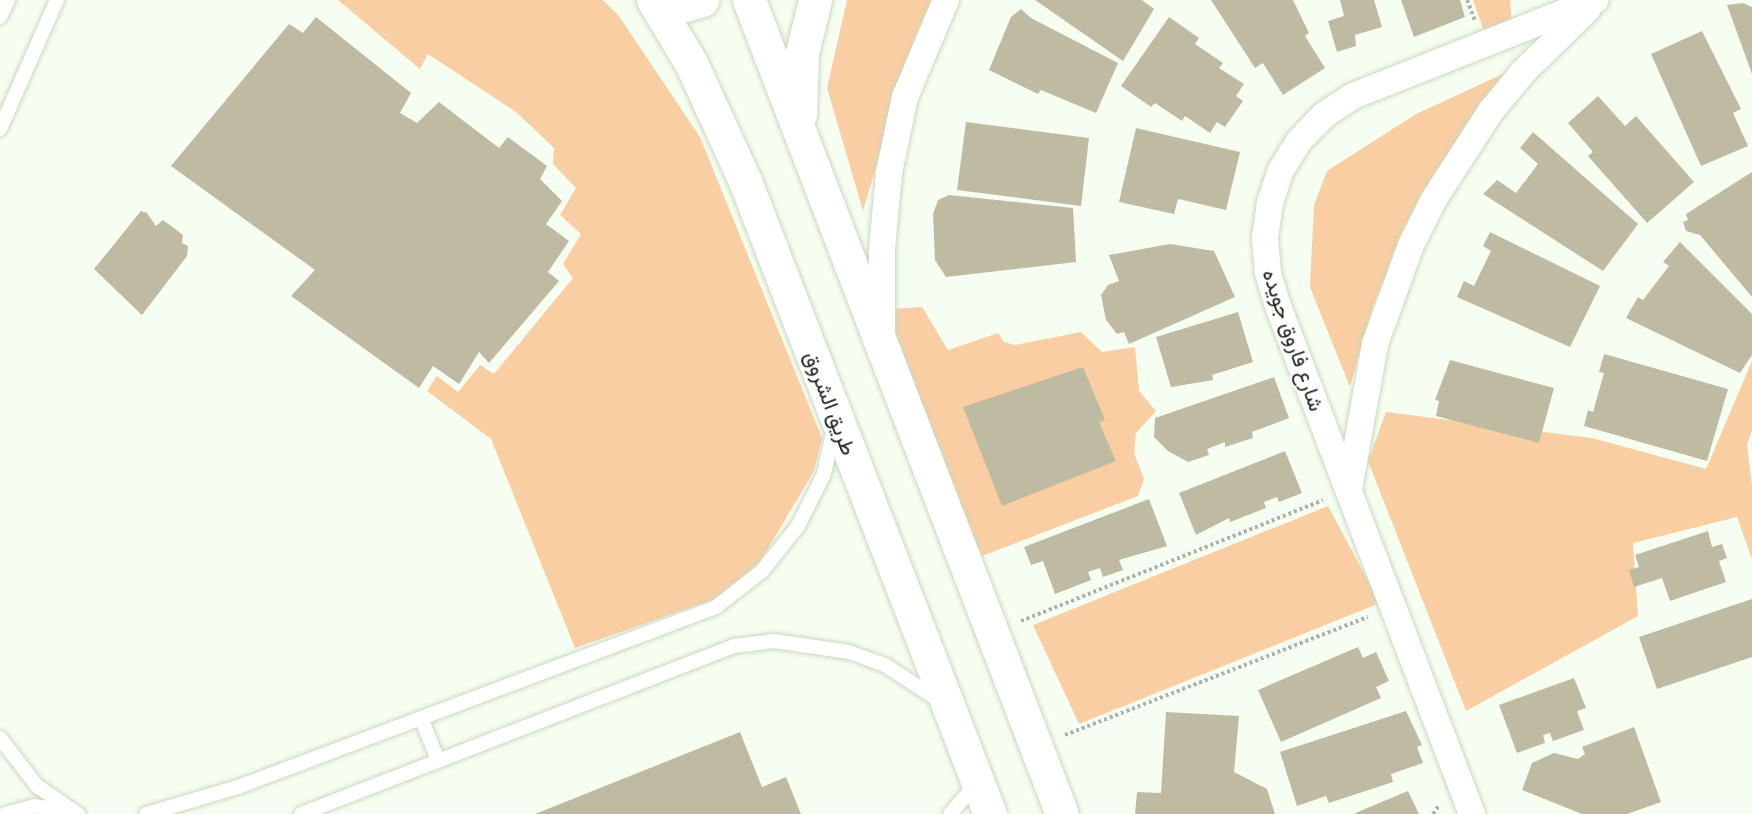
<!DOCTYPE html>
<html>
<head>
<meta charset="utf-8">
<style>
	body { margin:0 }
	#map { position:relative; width:1752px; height:814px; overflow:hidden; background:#f5fef0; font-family:"Exo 2",Vazirmatn,sans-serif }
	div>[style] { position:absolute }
	.green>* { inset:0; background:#f9cea3 }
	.building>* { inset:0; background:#bfbba3 }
	.path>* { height:4px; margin-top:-2px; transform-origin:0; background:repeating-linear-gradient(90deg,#abb2a6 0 3px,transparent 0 6px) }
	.roads { filter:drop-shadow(0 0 2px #cad8c1) drop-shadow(0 0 2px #cad8c1) }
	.service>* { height:14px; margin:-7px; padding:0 7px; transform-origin:7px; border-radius:7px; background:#fff }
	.minor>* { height:26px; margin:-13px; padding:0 13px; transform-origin:13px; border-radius:13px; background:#fff }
	.tertiary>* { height:33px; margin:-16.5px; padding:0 16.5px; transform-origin:16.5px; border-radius:16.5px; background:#fff }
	span { translate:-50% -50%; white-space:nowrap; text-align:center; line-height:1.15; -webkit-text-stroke:4.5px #fff; paint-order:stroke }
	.street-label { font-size:21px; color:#181d15 }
</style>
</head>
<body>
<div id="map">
	<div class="green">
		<div style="clip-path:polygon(338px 0,603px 0,619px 16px,700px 137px,822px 438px,814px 471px,760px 562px,715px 599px,575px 648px,491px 439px,427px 391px,437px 376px,458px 392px,480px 365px,494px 374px,573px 278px,563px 264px,581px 234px,560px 215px,576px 188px,553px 164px,554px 148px,516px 112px,428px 54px,420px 69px)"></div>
		<div style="clip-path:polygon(847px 0,935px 0,899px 89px,863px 211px,827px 88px)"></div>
		<div style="clip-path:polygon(1473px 0,1510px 0,1512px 25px,1485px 34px)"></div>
		<div style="clip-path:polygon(1505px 73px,1424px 196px,1374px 303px,1350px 387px,1310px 287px,1314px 205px,1327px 171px,1416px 114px)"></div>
		<div style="clip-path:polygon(922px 307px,948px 350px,998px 333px,1004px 342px,1015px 345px,1081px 332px,1102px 352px,1135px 347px,1139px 391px,1156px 411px,1136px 433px,1134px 453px,1144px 479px,1138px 496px,982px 556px,894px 348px,892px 309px)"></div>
		<div style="clip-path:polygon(1752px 361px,1752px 431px,1747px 444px,1752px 486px,1752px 559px,1737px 517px,1633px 543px,1638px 616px,1466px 711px,1368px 461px,1386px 412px,1592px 438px,1706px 469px)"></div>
		<div style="clip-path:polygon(1328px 506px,1380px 603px,1079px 724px,1033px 625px)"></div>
	</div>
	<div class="building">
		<div style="clip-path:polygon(1035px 0,1142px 0,1154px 9px,1123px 61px)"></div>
		<div style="clip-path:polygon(1211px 0,1293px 0,1309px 33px,1305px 36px,1325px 68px,1283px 95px,1263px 63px,1255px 68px)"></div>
		<div style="clip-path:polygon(1340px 0,1374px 0,1382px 27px,1355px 35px,1356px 46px,1337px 52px,1328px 21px,1344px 16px)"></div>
		<div style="clip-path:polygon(1401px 0,1460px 0,1465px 17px,1414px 37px)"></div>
		<div style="clip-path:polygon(1743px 3px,1752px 7px,1752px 74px,1727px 5px)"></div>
		<div style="clip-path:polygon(1021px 9px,1031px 18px,1118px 63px,1096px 113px,1041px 90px,1038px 94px,989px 70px,1011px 17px)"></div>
		<div style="clip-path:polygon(316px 17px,411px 93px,400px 113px,417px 123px,439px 102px,499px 148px,508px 137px,547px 166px,540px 179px,562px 201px,546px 224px,569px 241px,548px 272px,559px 281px,489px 363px,479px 352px,459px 384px,433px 366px,419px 388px,291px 296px,315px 270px,171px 166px,289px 24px,303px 33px)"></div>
		<div style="clip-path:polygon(1169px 17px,1199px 38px,1195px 44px,1223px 63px,1219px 68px,1244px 84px,1236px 96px,1243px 101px,1225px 127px,1217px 122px,1210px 133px,1185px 116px,1182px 121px,1155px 103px,1151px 107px,1121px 86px)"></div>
		<div style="clip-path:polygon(1702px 31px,1741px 109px,1733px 113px,1748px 146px,1701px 166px,1651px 54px)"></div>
		<div style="clip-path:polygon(1598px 96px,1625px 126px,1636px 116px,1694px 182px,1647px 223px,1588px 156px,1593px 152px,1568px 123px)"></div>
		<div style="clip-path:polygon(966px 122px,1089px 138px,1081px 206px,957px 190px)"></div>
		<div style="clip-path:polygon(1136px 128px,1240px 152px,1226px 210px,1178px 199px,1174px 214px,1119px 202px)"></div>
		<div style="clip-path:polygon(1533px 132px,1638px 224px,1603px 271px,1483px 194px,1497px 180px,1516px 193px,1538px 164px,1520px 148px)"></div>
		<div style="clip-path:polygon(1752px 172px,1752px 297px,1700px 235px,1686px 231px,1683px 222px,1688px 220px,1686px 214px)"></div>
		<div style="clip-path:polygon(949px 195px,1073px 208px,1076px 262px,946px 277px,935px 260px,933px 214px,938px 200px)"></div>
		<div style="clip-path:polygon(141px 211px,147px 213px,156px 226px,163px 220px,183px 235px,182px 243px,188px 246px,187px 256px,142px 315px,94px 269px)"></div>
		<div style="clip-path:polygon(1490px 232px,1600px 286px,1570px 347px,1457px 297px,1464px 281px,1474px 286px,1491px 251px,1483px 246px)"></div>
		<div style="clip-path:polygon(1680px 242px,1752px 314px,1752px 355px,1740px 373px,1626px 318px,1638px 297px,1643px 300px,1669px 266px,1663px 262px)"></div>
		<div style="clip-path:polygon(1170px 244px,1214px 251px,1235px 297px,1129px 344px,1124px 332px,1117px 334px,1106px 320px,1101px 295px,1108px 285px,1119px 281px,1109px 255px)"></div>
		<div style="clip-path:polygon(1238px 312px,1253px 362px,1212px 375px,1213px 380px,1171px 387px,1156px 337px)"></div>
		<div style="clip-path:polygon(1604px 354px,1728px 389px,1707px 461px,1584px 426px,1588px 410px,1593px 412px,1604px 373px,1599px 372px)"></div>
		<div style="clip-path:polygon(1450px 360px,1554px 388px,1539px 443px,1436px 416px,1439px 401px,1435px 400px)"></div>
		<div style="clip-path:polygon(1083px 367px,1105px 420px,1099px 422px,1116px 461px,1002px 506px,963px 407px)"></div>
		<div style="clip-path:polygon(1274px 377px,1289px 418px,1252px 432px,1253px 438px,1225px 447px,1225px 442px,1207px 449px,1209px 455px,1188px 462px,1168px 451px,1154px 437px,1155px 418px)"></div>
		<div style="clip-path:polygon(1285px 451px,1302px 493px,1279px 502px,1277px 497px,1264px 502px,1266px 508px,1230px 522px,1229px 518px,1196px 535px,1179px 493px)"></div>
		<div style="clip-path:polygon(1149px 499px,1167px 546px,1119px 560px,1123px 570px,1103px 577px,1100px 568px,1088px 572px,1091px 580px,1055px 594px,1043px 561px,1031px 565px,1024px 547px)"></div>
		<div style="clip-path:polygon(1708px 531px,1712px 547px,1722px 544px,1727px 558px,1719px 561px,1726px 582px,1670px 601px,1662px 578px,1634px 587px,1629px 570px,1639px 567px,1635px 555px)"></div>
		<div style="clip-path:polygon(1752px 599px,1752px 657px,1657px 689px,1639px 637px)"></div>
		<div style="clip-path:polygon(1358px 647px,1363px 658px,1376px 652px,1389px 681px,1376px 687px,1381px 698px,1281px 742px,1258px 690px)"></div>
		<div style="clip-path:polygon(1574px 678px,1586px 708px,1577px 711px,1584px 730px,1553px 741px,1550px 733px,1543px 735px,1545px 743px,1517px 753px,1499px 705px)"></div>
		<div style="clip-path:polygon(1406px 711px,1422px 745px,1417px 747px,1423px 763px,1391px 774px,1393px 782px,1329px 803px,1326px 796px,1297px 806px,1280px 752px)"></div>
		<div style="clip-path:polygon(1166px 712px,1239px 716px,1234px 772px,1267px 789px,1275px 814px,1135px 814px,1137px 792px,1161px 793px)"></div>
		<div style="clip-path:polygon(1634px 727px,1661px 802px,1627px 814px,1582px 814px,1522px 790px,1532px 763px,1554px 753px,1578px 759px,1585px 754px,1582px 747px)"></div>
		<div style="clip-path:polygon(740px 732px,762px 787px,786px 777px,801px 814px,535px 814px)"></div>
		<div style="clip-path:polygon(1408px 791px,1419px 814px,1353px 814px)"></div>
	</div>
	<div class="path">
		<div style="left:1467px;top:0;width:22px;rotate:69deg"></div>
		<div style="left:1021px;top:621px;width:325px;rotate:-21.8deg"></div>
		<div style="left:1065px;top:735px;width:325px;rotate:-21.3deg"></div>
		<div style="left:1433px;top:814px;width:11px;rotate:-56deg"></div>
	</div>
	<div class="roads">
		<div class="service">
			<div style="left:0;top:17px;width:19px;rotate:-65deg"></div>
			<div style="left:0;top:129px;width:141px;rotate:-66.2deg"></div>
			<div style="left:421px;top:718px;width:45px;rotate:68deg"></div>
			<div style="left:0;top:738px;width:61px;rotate:52.4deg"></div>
			<div style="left:37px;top:786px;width:50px;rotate:34.3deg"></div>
			<div style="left:5px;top:814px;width:30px;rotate:-15deg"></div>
			<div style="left:34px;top:806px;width:34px;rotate:8deg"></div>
			<div style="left:146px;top:814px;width:96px;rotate:-16.4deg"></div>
			<div style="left:238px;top:787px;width:511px;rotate:-20.63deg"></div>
			<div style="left:716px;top:607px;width:58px;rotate:-38deg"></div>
			<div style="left:762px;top:571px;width:58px;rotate:-51.3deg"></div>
			<div style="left:798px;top:526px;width:58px;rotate:-63.4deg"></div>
			<div style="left:824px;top:474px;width:47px;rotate:-77.7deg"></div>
			<div style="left:301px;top:814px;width:464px;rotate:-21.2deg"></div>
			<div style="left:734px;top:646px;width:40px;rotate:-7.1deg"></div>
			<div style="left:774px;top:641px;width:76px;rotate:8.3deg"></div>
			<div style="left:849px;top:652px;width:38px;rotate:20deg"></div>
			<div style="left:885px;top:665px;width:62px;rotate:33.2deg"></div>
			<div style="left:950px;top:814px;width:40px;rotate:-49deg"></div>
		</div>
		<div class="minor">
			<div style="left:882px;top:334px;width:85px;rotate:-90deg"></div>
			<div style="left:882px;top:249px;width:76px;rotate:-84.7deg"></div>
			<div style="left:889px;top:173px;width:78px;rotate:-78.1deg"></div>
			<div style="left:905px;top:97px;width:105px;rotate:-67.1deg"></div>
			<div style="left:1349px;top:489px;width:147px;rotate:-79.8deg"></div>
			<div style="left:1375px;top:344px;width:105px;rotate:-70deg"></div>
			<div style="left:1411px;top:245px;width:51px;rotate:-63.4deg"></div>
			<div style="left:1434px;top:199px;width:105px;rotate:-57.1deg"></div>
			<div style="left:1491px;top:111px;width:52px;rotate:-50.5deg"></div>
			<div style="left:1524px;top:71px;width:88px;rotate:-44.1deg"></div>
			<div style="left:1472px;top:814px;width:544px;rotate:-110.9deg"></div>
			<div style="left:1278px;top:306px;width:34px;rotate:-107deg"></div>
			<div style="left:1268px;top:273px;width:35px;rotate:-95deg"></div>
			<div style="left:1265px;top:238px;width:35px;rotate:-82deg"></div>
			<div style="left:1270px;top:203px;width:35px;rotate:-72deg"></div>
			<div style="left:1281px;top:170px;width:34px;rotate:-58deg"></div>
			<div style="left:1299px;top:141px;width:36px;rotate:-46deg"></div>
			<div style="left:1324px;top:115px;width:35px;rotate:-33deg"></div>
			<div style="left:1353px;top:96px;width:261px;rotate:-21.6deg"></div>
		</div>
		<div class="tertiary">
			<div style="left:653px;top:0;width:74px;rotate:58.9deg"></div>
			<div style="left:691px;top:63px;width:130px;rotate:65.4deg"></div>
			<div style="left:745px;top:181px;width:679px;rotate:68.84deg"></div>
			<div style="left:656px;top:0;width:29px;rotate:10deg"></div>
			<div style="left:685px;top:5px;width:18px;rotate:-16deg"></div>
			<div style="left:749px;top:0;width:872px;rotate:68.97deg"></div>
			<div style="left:800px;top:114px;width:61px;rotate:-88.1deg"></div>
			<div style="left:802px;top:53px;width:55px;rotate:-76.2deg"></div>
		</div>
	</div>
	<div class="street-label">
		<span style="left:1294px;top:340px;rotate:71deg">شارع فاروق جويده</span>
		<span style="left:831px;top:403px;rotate:69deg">طريق الشروق</span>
	</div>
</div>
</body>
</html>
